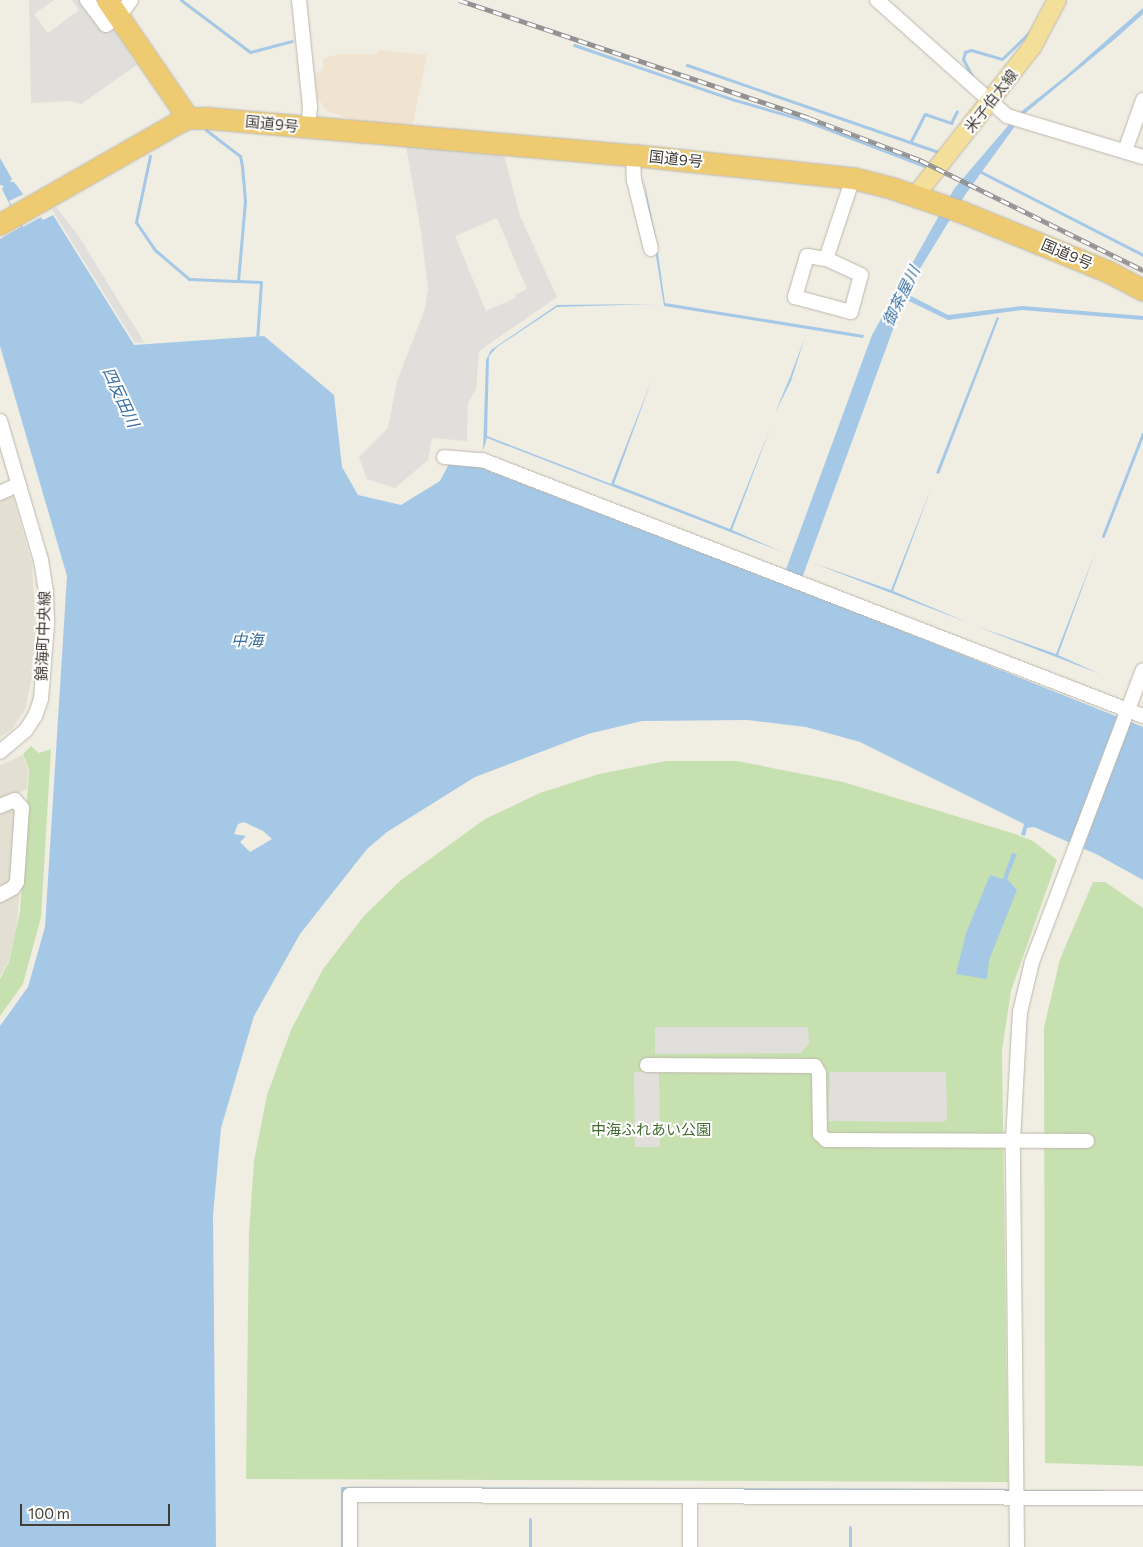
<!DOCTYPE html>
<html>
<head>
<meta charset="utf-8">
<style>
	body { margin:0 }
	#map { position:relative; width:1143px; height:1547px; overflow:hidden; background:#f0ede3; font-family:Commissioner,"Noto Sans JP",sans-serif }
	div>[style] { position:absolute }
	.residential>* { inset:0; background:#e3dfd2 }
	.commercial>* { inset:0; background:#f0e4d0 }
	.green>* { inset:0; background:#c7e0b0 }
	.parking>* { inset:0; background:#e1dfdb }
	.water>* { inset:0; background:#a5c8e7 }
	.pier>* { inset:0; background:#f0ede3 }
	.stream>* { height:3px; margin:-1.5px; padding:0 1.5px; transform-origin:1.5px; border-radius:1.5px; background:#a5c8e7 }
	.roads { filter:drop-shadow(0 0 1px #bdb7aa) drop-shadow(0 0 1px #bdb7aa) }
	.minor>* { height:14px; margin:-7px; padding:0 7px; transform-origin:7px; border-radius:7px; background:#fff }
	.major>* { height:18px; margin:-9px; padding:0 9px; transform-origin:9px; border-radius:9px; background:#f3df99 }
	.highway>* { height:21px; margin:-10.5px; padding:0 10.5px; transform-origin:10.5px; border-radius:10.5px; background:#eecb70 }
	.rail>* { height:5px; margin-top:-2.5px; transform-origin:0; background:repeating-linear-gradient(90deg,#fff 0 9px,#929292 0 18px); box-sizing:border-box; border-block:1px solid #929292 }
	span { translate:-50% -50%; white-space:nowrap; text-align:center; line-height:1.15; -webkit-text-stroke:4px #fff; paint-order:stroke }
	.street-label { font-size:15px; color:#413d34 }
	.park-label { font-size:15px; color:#426b2f }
	.water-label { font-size:16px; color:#3a6fa0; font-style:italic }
	.scale { position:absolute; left:20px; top:1504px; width:150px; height:22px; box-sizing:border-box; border:2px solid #413d34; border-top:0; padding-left:6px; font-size:15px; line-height:18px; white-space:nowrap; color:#413d34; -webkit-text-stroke:4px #fff; paint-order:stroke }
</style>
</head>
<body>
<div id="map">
	<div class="residential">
		<div style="clip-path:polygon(6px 494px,13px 497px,32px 564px,36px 626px,31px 682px,25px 710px,12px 729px,0 738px,0 497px)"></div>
		<div style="clip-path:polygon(23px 755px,28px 769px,27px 789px,0 801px,0 765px)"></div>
		<div style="clip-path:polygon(11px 806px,17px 811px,12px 880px,0 890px,0 811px)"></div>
		<div style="clip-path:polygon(20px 891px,16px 931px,8px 963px,0 977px,0 901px)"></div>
	</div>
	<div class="commercial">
		<div style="clip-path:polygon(378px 50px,427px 55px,412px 127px,354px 120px,327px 111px,317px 97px,315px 74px,323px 70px,323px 59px,338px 54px,377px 54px)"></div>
	</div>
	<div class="green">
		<div style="clip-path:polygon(31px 746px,39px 753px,51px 749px,41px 917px,23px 984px,0 1016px,0 979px,9px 962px,20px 911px,29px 769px,23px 754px)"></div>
		<div style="clip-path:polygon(666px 761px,737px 761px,843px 782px,1012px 833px,1033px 841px,1057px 860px,1011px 991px,1002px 1050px,1008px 1482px,246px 1479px,249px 1233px,254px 1161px,267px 1095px,291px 1030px,323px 969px,364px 916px,401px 880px,485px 819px,540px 793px,599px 774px)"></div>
		<div style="clip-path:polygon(1093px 882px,1105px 882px,1143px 908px,1143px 1466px,1045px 1463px,1044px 1028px,1060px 959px)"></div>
	</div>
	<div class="parking">
		<div style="clip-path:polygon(29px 0,54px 0,34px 14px,48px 33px,79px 10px,72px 0,80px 0,104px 32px,112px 28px,137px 65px,81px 104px,71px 101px,31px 103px)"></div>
		<div style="clip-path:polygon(evenodd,406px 146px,504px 155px,520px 216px,557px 297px,479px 351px,476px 389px,468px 403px,467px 441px,432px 438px,428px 460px,395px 488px,367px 479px,359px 457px,388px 428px,397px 381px,425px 309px,428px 288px,421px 232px,406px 146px,497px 218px,527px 289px,515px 295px,516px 298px,486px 311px,455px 236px,497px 218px)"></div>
		<div style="clip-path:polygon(56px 207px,78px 235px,144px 342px,135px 343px,52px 210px)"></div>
		<div style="clip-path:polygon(655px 1027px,808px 1027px,809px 1043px,801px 1053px,655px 1054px)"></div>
		<div style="clip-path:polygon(634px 1072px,659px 1072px,660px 1147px,635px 1147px)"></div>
		<div style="clip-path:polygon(830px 1072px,946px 1072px,947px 1120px,942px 1122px,828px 1121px)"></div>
	</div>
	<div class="water">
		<div style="clip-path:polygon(evenodd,1143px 8px,1143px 14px,1115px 39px,1023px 115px,965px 195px,910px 285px,909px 295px,948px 315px,1022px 306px,1143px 316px,1143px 320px,1022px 310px,948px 320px,907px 300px,903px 302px,798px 589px,1143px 727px,1143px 880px,1098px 855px,1034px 827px,1027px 828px,1025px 836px,1021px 835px,1024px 824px,860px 742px,806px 727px,747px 720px,642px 721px,588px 734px,475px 777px,387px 832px,367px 849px,300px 934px,254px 1016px,221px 1128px,213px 1215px,216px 1547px,0 1547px,0 1026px,28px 987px,45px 927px,67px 576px,0 346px,0 239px,21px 227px,2px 189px,4px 186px,0 185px,0 158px,12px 179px,10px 182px,14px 182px,43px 220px,53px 215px,134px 345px,264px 336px,334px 395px,342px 467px,358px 495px,401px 505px,440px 481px,449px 464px,488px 466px,487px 470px,781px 583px,872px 335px,954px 189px,1018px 114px,1066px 76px,1143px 8px,244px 822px,263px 831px,272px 839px,250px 852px,240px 842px,246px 836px,234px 834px,238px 824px,244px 822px)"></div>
		<div style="clip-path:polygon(643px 175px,656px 239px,665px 303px,864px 335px,863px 338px,664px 306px)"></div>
		<div style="clip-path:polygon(656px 304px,557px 307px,497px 347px,489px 356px,487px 436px,611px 484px,652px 379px,614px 484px,730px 529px,771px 426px,732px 530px,785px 553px,487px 438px,483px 451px,486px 360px,491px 350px,557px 305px)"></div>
		<div style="clip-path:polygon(997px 317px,999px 318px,939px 474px,936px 473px)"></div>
		<div style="clip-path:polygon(805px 337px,791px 381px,775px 413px,790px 377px)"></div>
		<div style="clip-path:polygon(932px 486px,893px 591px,969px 623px,813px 563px,891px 590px)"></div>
		<div style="clip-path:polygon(1096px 550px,1058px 655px,1100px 674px,976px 626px,1056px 654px)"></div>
		<div style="clip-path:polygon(1012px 853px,1017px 854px,1007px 879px,1017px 890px,989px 960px,987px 979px,956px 974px,966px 933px,990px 875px,1003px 879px)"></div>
	</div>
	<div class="pier">
		<div style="clip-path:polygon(26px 193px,43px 216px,23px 227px,9px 201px)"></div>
	</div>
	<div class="stream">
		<div style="left:181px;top:0;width:86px;rotate:37deg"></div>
		<div style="left:250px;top:52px;width:43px;rotate:-14.7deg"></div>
		<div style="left:574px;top:45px;width:170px;rotate:18.9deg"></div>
		<div style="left:735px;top:100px;width:72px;rotate:16.2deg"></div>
		<div style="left:804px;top:120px;width:132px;rotate:20.9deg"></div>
		<div style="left:687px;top:65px;width:266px;rotate:19.1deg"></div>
		<div style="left:972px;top:76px;width:19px;rotate:-118deg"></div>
		<div style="left:963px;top:59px;width:7px;rotate:-74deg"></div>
		<div style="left:965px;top:52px;width:6px;rotate:-18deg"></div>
		<div style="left:971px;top:50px;width:32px;rotate:16deg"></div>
		<div style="left:1002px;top:59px;width:46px;rotate:-44.1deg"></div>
		<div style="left:206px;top:130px;width:43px;rotate:37.4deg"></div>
		<div style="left:240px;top:156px;width:10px;rotate:79deg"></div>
		<div style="left:242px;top:166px;width:35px;rotate:85deg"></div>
		<div style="left:245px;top:201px;width:80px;rotate:95deg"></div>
		<div style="left:911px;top:141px;width:30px;rotate:-63deg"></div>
		<div style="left:925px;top:114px;width:28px;rotate:19deg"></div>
		<div style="left:951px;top:123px;width:13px;rotate:-63deg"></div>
		<div style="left:150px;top:156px;width:67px;rotate:102deg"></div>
		<div style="left:136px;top:222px;width:34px;rotate:56deg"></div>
		<div style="left:155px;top:250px;width:45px;rotate:40.5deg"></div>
		<div style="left:189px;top:279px;width:72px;rotate:2.4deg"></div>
		<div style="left:261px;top:282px;width:58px;rotate:93.9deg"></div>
		<div style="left:979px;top:171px;width:184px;rotate:27.1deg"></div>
		<div style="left:1103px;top:536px;width:110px;rotate:-68.8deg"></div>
		<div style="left:1024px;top:1491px;width:78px"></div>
		<div style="left:530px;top:1519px;width:28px;rotate:90deg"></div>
		<div style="left:850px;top:1527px;width:20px;rotate:90deg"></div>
		<div style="left:342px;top:1547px;width:59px;rotate:-90deg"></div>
		<div style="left:342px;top:1488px;width:667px;rotate:0.17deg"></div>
	</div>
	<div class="roads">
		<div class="minor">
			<div style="left:87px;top:0;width:31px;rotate:53deg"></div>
			<div style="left:106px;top:25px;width:16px;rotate:-35deg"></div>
			<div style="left:119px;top:16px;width:20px;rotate:-53deg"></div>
			<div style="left:299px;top:0;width:108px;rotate:84.1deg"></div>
			<div style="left:310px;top:107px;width:21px;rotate:95deg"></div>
			<div style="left:877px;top:0;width:174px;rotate:41.7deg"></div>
			<div style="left:1007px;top:116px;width:142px;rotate:16.8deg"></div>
			<div style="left:1125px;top:151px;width:54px;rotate:-70.6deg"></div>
			<div style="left:633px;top:155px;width:25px;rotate:88deg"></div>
			<div style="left:634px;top:180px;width:71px;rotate:76.2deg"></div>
			<div style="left:826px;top:259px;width:19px;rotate:-171deg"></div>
			<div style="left:807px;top:256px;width:43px;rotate:106.3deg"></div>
			<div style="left:795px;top:297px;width:58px;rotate:15deg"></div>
			<div style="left:851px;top:312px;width:38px;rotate:-75deg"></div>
			<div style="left:861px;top:275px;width:38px;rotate:-155deg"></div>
			<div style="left:826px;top:259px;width:85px;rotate:-71.6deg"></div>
			<div style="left:0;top:421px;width:145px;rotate:73.6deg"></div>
			<div style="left:41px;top:560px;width:33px;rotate:81deg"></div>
			<div style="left:46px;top:593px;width:31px;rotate:88deg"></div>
			<div style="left:47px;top:624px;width:75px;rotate:94.6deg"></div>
			<div style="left:41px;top:699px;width:18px;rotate:109deg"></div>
			<div style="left:35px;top:716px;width:17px;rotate:123deg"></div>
			<div style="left:26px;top:730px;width:34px;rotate:140deg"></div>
			<div style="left:444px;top:457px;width:38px;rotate:5deg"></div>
			<div style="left:482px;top:460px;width:709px;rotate:21.17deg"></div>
			<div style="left:0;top:493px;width:21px;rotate:-25deg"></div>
			<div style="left:0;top:806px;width:16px;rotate:-22deg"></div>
			<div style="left:15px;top:800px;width:11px;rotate:49deg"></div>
			<div style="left:22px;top:808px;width:74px;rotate:93.9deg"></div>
			<div style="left:17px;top:882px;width:7px;rotate:124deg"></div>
			<div style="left:13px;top:888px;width:15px;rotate:152deg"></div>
			<div style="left:647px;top:1065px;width:168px;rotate:0.3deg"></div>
			<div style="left:815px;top:1066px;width:8px;rotate:60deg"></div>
			<div style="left:819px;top:1073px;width:61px;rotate:89.1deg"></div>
			<div style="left:820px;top:1134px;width:8px;rotate:45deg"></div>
			<div style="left:826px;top:1140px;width:261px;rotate:0.2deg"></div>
			<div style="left:690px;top:1497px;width:50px;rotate:90deg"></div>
			<div style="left:350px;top:1547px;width:52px;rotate:-90deg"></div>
			<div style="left:350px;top:1495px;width:793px;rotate:0.22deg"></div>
			<div style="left:1017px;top:1547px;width:407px;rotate:-90.6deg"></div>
			<div style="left:1013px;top:1140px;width:128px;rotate:-86.9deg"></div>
			<div style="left:1020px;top:1012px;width:51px;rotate:-76.5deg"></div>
			<div style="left:1032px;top:962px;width:312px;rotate:-69.2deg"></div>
		</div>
		<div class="major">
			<div style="left:916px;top:195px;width:188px;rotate:-51.9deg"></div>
			<div style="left:1032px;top:47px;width:53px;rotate:-62deg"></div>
		</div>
		<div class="highway">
			<div style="left:107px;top:0;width:143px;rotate:55.5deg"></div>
			<div style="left:0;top:224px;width:202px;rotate:-29.7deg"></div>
			<div style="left:175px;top:124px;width:14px;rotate:-25deg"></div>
			<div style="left:188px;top:118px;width:19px"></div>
			<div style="left:207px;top:118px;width:428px;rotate:5deg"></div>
			<div style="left:633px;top:155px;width:221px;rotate:6deg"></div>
			<div style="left:853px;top:178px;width:40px;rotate:14.4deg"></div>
			<div style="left:892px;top:188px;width:74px;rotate:18.9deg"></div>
			<div style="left:962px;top:212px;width:159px;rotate:22.2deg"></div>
			<div style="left:1109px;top:272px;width:38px;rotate:28deg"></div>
		</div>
	</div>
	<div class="rail">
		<div style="left:459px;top:0;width:369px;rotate:18.6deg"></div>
		<div style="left:809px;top:118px;width:119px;rotate:20.7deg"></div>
		<div style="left:920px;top:160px;width:249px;rotate:26.3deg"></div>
	</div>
	<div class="street-label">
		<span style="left:991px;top:101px;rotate:-52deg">米子伯太線</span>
		<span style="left:272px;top:124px;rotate:6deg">国道9号</span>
		<span style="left:676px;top:159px;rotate:6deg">国道9号</span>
		<span style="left:1067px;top:254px;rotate:23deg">国道9号</span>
		<span style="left:43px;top:636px;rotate:-88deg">錦海町中央線</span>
	</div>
	<div class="park-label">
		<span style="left:651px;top:1130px">中海ふれあい公園</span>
	</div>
	<div class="water-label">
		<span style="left:901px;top:296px;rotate:-64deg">御茶屋川</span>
		<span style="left:121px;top:397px;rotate:65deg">四反田川</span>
		<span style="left:247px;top:640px">中海</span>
	</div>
	<div class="scale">100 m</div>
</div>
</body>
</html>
